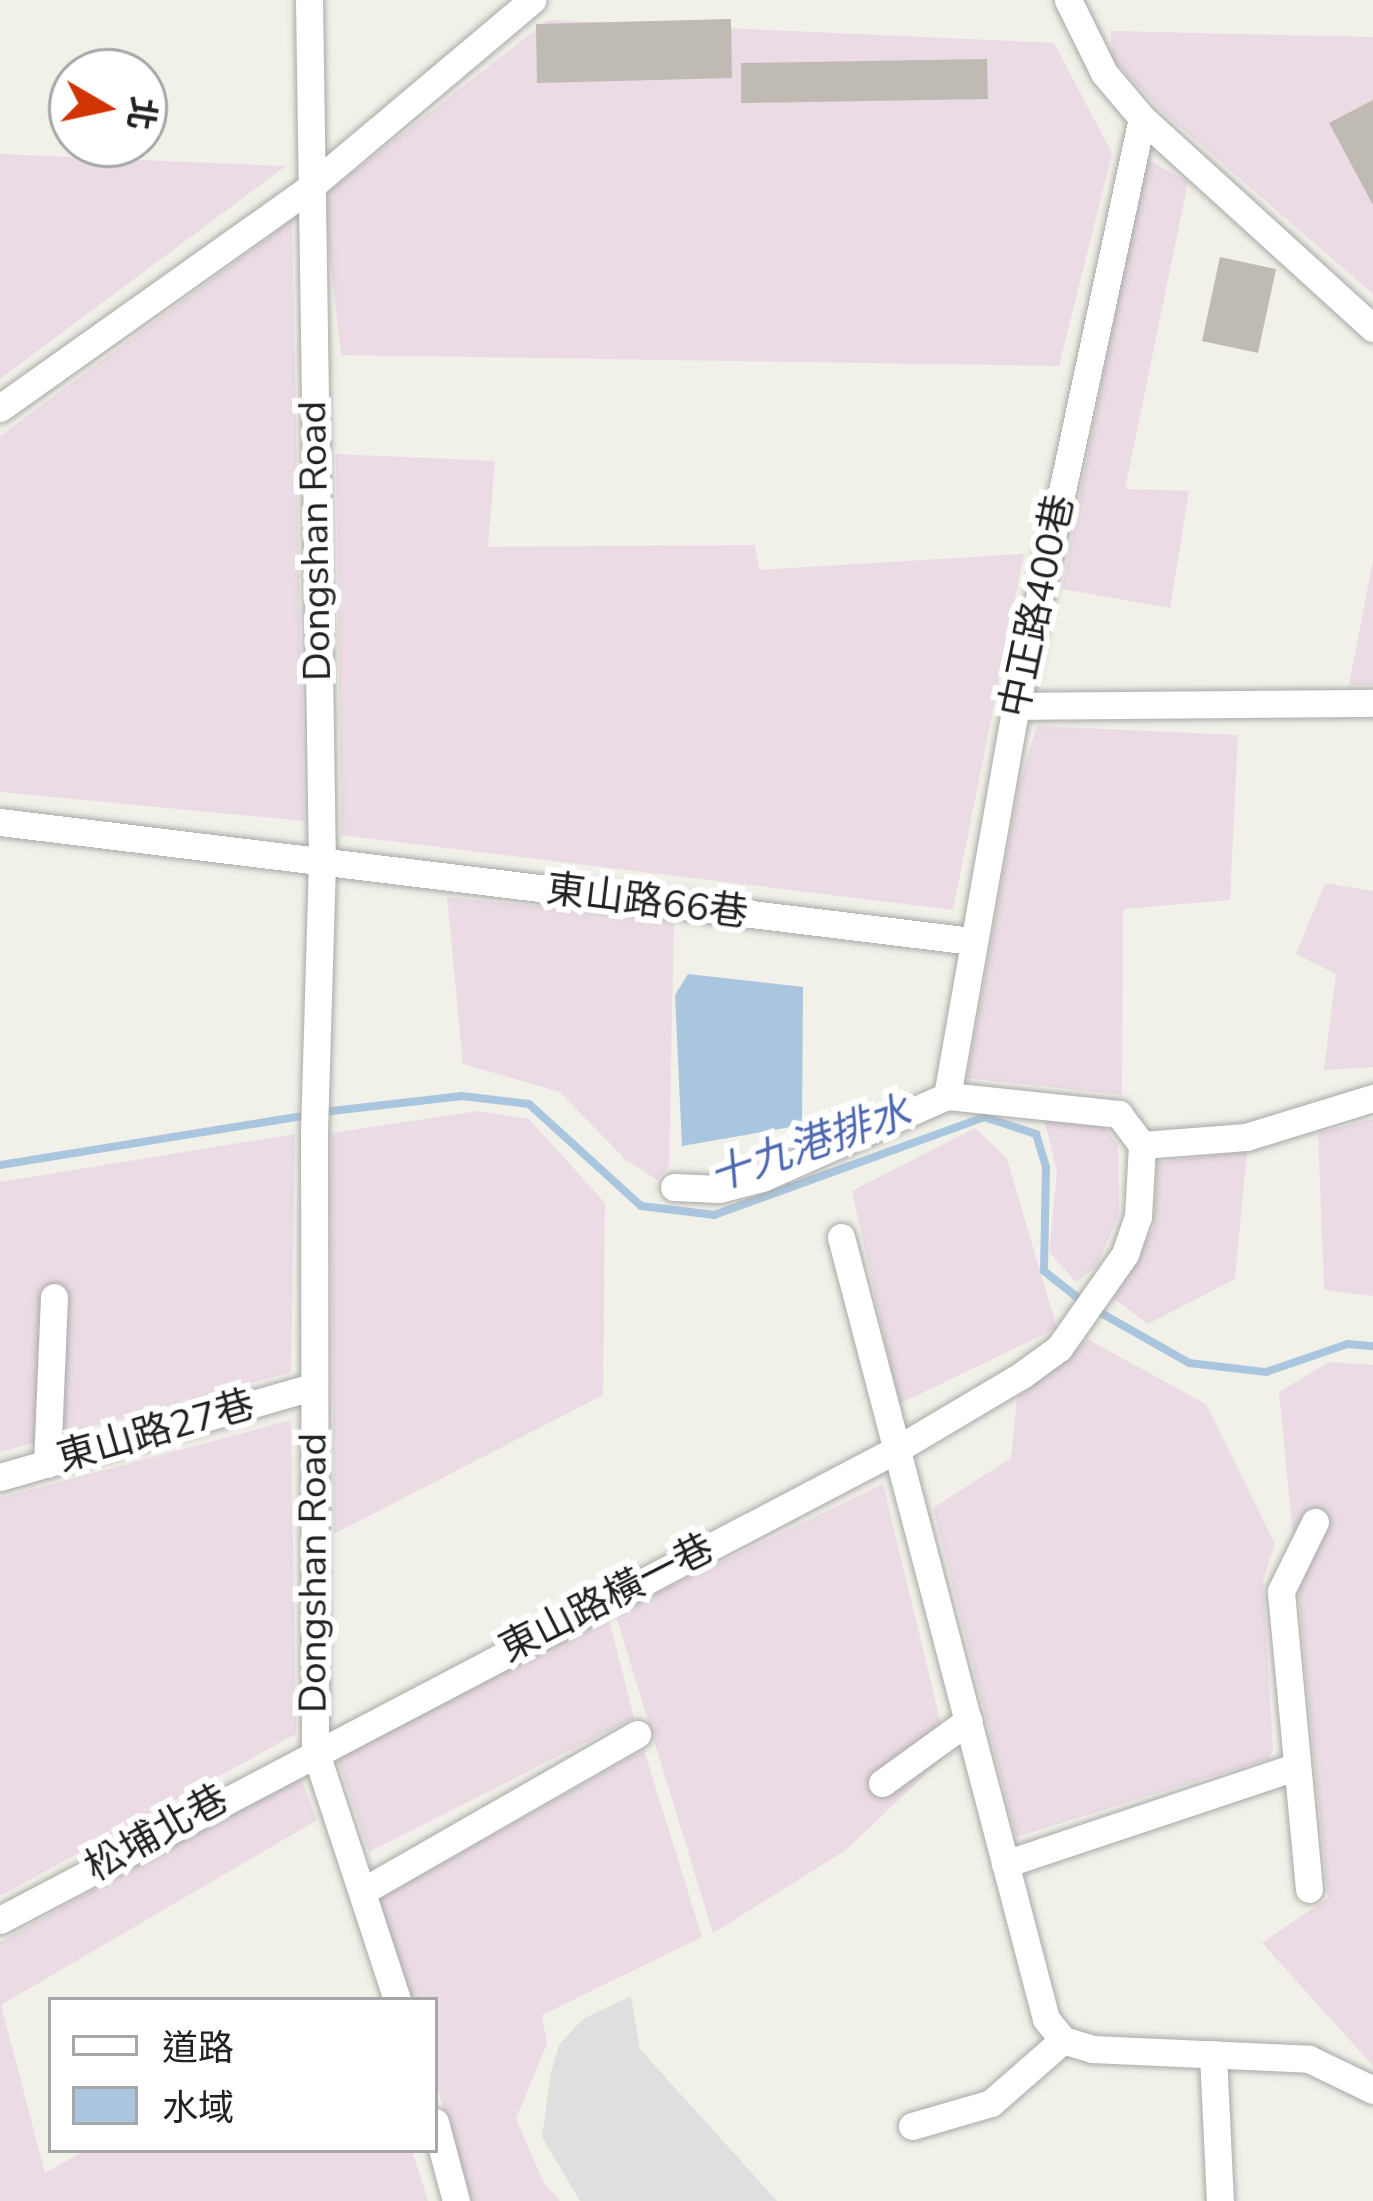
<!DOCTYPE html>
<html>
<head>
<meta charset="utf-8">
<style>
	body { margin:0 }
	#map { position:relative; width:1373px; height:2201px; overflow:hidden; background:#f2f1e9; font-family:"Nunito Sans","Noto Sans TC",sans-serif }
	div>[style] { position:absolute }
	.residential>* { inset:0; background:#e0dfdf }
	.industrial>* { inset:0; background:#ebdbe4 }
	.water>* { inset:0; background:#aac6de }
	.stream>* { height:8px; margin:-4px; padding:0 4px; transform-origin:4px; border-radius:4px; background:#aac6de }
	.building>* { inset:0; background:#bfbab2 }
	.roads { filter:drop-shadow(0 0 3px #a9a9a9) drop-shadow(0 0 3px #a9a9a9) }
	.minor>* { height:27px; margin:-13.5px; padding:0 13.5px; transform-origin:13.5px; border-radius:13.5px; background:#fff }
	span { translate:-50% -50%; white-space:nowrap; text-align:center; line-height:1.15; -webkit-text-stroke:12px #fff; paint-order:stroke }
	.street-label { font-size:39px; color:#222 }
	.water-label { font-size:42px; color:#4e68b1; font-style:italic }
	.legend { position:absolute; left:48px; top:1997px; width:390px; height:156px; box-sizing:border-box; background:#fff; border:3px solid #a7a7a7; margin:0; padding:15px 21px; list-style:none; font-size:36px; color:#222 }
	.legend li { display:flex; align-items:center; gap:24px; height:60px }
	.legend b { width:60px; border:3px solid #a7a7a7 }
	.north { position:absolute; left:48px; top:48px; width:120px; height:120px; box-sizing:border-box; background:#fff; border:3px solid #a7a7a7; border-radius:50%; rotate:99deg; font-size:33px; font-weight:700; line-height:48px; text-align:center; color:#222 }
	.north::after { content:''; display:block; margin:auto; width:42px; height:54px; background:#d13403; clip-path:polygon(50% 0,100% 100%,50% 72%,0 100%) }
</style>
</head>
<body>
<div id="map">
	<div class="residential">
		<div style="clip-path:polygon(631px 1996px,640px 2049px,777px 2201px,580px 2201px,542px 2137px,551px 2072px,559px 2045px,583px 2019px)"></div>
	</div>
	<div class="industrial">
		<div style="clip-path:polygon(548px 20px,1054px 43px,1112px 153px,1059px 366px,341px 355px,323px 196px)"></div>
		<div style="clip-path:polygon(1111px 31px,1373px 37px,1373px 294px,1163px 112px,1112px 58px)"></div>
		<div style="clip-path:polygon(0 154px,286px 166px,0 379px)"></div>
		<div style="clip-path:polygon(1145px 158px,1188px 182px,1125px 489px,1189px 491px,1170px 608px,1062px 589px)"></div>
		<div style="clip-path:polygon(292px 220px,304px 821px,0 792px,0 436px)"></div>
		<div style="clip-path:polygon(336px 454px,495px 461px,488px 547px,755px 545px,759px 570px,1024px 554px,953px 910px,341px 835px)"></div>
		<div style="clip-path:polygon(1373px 560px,1373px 685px,1349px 685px)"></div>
		<div style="clip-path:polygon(1037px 726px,1238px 735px,1230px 900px,1123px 909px,1122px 1095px,967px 1078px,1019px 786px)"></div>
		<div style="clip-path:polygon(1325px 883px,1373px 891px,1373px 1067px,1324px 1070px,1336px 974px,1296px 954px)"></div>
		<div style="clip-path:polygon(447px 897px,674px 920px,669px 1166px,657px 1180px,625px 1159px,560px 1092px,463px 1064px)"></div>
		<div style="clip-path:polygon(478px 1111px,529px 1119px,605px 1203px,603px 1395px,334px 1534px,331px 1133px)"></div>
		<div style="clip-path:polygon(1044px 1119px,1102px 1124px,1118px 1145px,1119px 1215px,1096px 1267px,1076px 1282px,1049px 1252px,1057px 1172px)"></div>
		<div style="clip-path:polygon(1373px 1119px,1373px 1296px,1324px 1290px,1318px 1133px)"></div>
		<div style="clip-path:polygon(975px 1128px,1007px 1159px,1057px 1328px,899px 1404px,852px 1191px)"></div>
		<div style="clip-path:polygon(295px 1134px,291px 1372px,0 1452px,0 1182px)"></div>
		<div style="clip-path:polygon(1247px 1151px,1235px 1279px,1148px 1324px,1113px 1298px,1154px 1227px,1157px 1163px)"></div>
		<div style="clip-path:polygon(1087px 1339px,1206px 1404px,1275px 1544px,1263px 1580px,1273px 1750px,1268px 1759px,1016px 1837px,933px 1508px,1011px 1458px,1017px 1398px)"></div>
		<div style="clip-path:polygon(1329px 1362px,1373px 1365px,1373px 2066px,1262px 1943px,1328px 1898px,1279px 1392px)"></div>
		<div style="clip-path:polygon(291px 1420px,296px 1734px,0 1896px,0 1498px)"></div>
		<div style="clip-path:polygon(883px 1484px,948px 1753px,846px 1850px,713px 1933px,615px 1613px)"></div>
		<div style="clip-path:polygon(607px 1612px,634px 1718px,369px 1852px,337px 1757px)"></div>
		<div style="clip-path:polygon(644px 1750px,702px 1937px,542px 2015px,547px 2044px,516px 2119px,544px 2183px,560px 2201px,472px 2201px,435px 2081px,435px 2000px,410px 2000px,379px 1899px)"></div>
		<div style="clip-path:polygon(300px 1776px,317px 1820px,1px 2005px,45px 2173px,86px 2150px,412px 2150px,428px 2201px,0 2201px,0 1942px)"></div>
	</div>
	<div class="water">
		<div style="clip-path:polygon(688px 974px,803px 987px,802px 1125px,682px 1146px,675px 995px)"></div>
	</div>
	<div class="stream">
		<div style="left:323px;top:1112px;width:140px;rotate:-6.6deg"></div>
		<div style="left:462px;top:1096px;width:67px;rotate:6.8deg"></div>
		<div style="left:529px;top:1104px;width:151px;rotate:42.3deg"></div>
		<div style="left:641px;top:1206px;width:74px;rotate:7deg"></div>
		<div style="left:714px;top:1215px;width:287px;rotate:-19.9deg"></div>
		<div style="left:984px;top:1117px;width:55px;rotate:18.1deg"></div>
		<div style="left:1036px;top:1134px;width:34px;rotate:73deg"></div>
		<div style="left:1046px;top:1167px;width:104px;rotate:91.1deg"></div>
		<div style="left:1044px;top:1271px;width:48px;rotate:38.3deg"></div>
		<div style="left:0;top:1165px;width:312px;rotate:-9.2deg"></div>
		<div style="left:1094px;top:1309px;width:109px;rotate:29.6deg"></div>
		<div style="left:1189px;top:1363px;width:78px;rotate:6.7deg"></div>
		<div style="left:1266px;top:1372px;width:87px;rotate:-18.9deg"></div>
		<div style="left:1348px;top:1344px;width:25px;rotate:5deg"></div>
	</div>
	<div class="building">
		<div style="clip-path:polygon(731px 19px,732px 78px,537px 83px,536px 24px)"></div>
		<div style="clip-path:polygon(987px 59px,988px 99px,741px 103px,741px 63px)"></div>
		<div style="clip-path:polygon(1373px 100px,1373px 205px,1329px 123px)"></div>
		<div style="clip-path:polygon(1220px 257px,1276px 269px,1258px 353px,1202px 341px)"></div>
	</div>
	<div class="roads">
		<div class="minor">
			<div style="left:309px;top:0;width:862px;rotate:89.14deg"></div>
			<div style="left:322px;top:862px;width:272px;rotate:91.7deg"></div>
			<div style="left:314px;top:1134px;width:616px;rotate:89.91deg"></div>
			<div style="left:315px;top:1750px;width:263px;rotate:71.8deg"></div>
			<div style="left:1068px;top:0;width:81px;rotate:63.7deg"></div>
			<div style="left:1104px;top:73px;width:59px;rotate:49.8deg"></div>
			<div style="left:1142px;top:118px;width:312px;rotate:42.3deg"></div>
			<div style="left:0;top:408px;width:379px;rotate:-35.4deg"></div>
			<div style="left:309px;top:188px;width:292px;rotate:-40.1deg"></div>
			<div style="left:1016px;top:706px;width:357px;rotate:-0.5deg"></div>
			<div style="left:0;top:822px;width:979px;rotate:6.98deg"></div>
			<div style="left:947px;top:1096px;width:396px;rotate:-80deg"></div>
			<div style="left:1016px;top:706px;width:601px;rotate:-77.91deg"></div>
			<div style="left:1142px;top:1145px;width:104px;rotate:-4.4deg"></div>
			<div style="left:1246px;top:1137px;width:133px;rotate:-17.1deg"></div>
			<div style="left:841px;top:1237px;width:808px;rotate:75.31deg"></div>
			<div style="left:1046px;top:2019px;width:27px;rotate:51deg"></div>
			<div style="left:1063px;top:2040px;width:30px;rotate:17deg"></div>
			<div style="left:1092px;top:2049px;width:217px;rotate:2.6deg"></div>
			<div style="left:1309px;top:2059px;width:71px;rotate:25.8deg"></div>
			<div style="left:47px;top:1464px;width:167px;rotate:-87.6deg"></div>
			<div style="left:0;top:1477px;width:325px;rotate:-16.1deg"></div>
			<div style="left:882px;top:1783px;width:107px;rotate:-35.9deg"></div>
			<div style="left:1005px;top:1864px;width:303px;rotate:-18.5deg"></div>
			<div style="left:1309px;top:1889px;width:299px;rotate:-95.4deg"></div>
			<div style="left:1281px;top:1591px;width:77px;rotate:-63.8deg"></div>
			<div style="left:363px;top:1891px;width:316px;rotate:-29.8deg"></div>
			<div style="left:0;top:1920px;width:1015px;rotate:-27.7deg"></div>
			<div style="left:899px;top:1448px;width:143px;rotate:-30.7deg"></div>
			<div style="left:1022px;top:1375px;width:46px;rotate:-36.1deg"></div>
			<div style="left:1059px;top:1348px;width:115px;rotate:-54.9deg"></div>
			<div style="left:1125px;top:1254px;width:39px;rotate:-71deg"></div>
			<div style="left:1138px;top:1217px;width:72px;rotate:-86.8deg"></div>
			<div style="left:1142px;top:1145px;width:39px;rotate:-127deg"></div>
			<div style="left:1119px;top:1114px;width:173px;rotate:-174deg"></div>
			<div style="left:947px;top:1096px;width:202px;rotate:156.1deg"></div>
			<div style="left:762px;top:1178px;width:44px;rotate:165.7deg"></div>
			<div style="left:719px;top:1189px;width:45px;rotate:-177.5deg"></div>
			<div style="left:1213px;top:2054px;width:147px;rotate:87.3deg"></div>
			<div style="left:435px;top:2122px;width:82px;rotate:75.1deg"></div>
			<div style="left:912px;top:2126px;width:82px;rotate:-16.2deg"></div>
			<div style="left:991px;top:2103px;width:96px;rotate:-41.2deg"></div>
		</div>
	</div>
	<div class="street-label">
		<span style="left:316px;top:541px;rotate:-91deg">Dongshan Road</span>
		<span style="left:1038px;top:606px;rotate:-78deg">中正路400巷</span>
		<span style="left:647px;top:902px;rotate:7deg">東山路66巷</span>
		<span style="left:156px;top:1432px;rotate:-16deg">東山路27巷</span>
		<span style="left:314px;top:1573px;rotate:-90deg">Dongshan Road</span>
		<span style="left:607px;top:1599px;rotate:-27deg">東山路橫一巷</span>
		<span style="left:157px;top:1834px;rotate:-29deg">松埔北巷</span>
	</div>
	<div class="water-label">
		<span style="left:810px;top:1145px;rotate:-19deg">十九港排水</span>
	</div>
	<ul class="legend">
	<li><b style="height:15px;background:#fff"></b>道路</li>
	<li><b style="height:33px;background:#aac6de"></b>水域</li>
	</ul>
	<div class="north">北</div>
</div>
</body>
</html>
